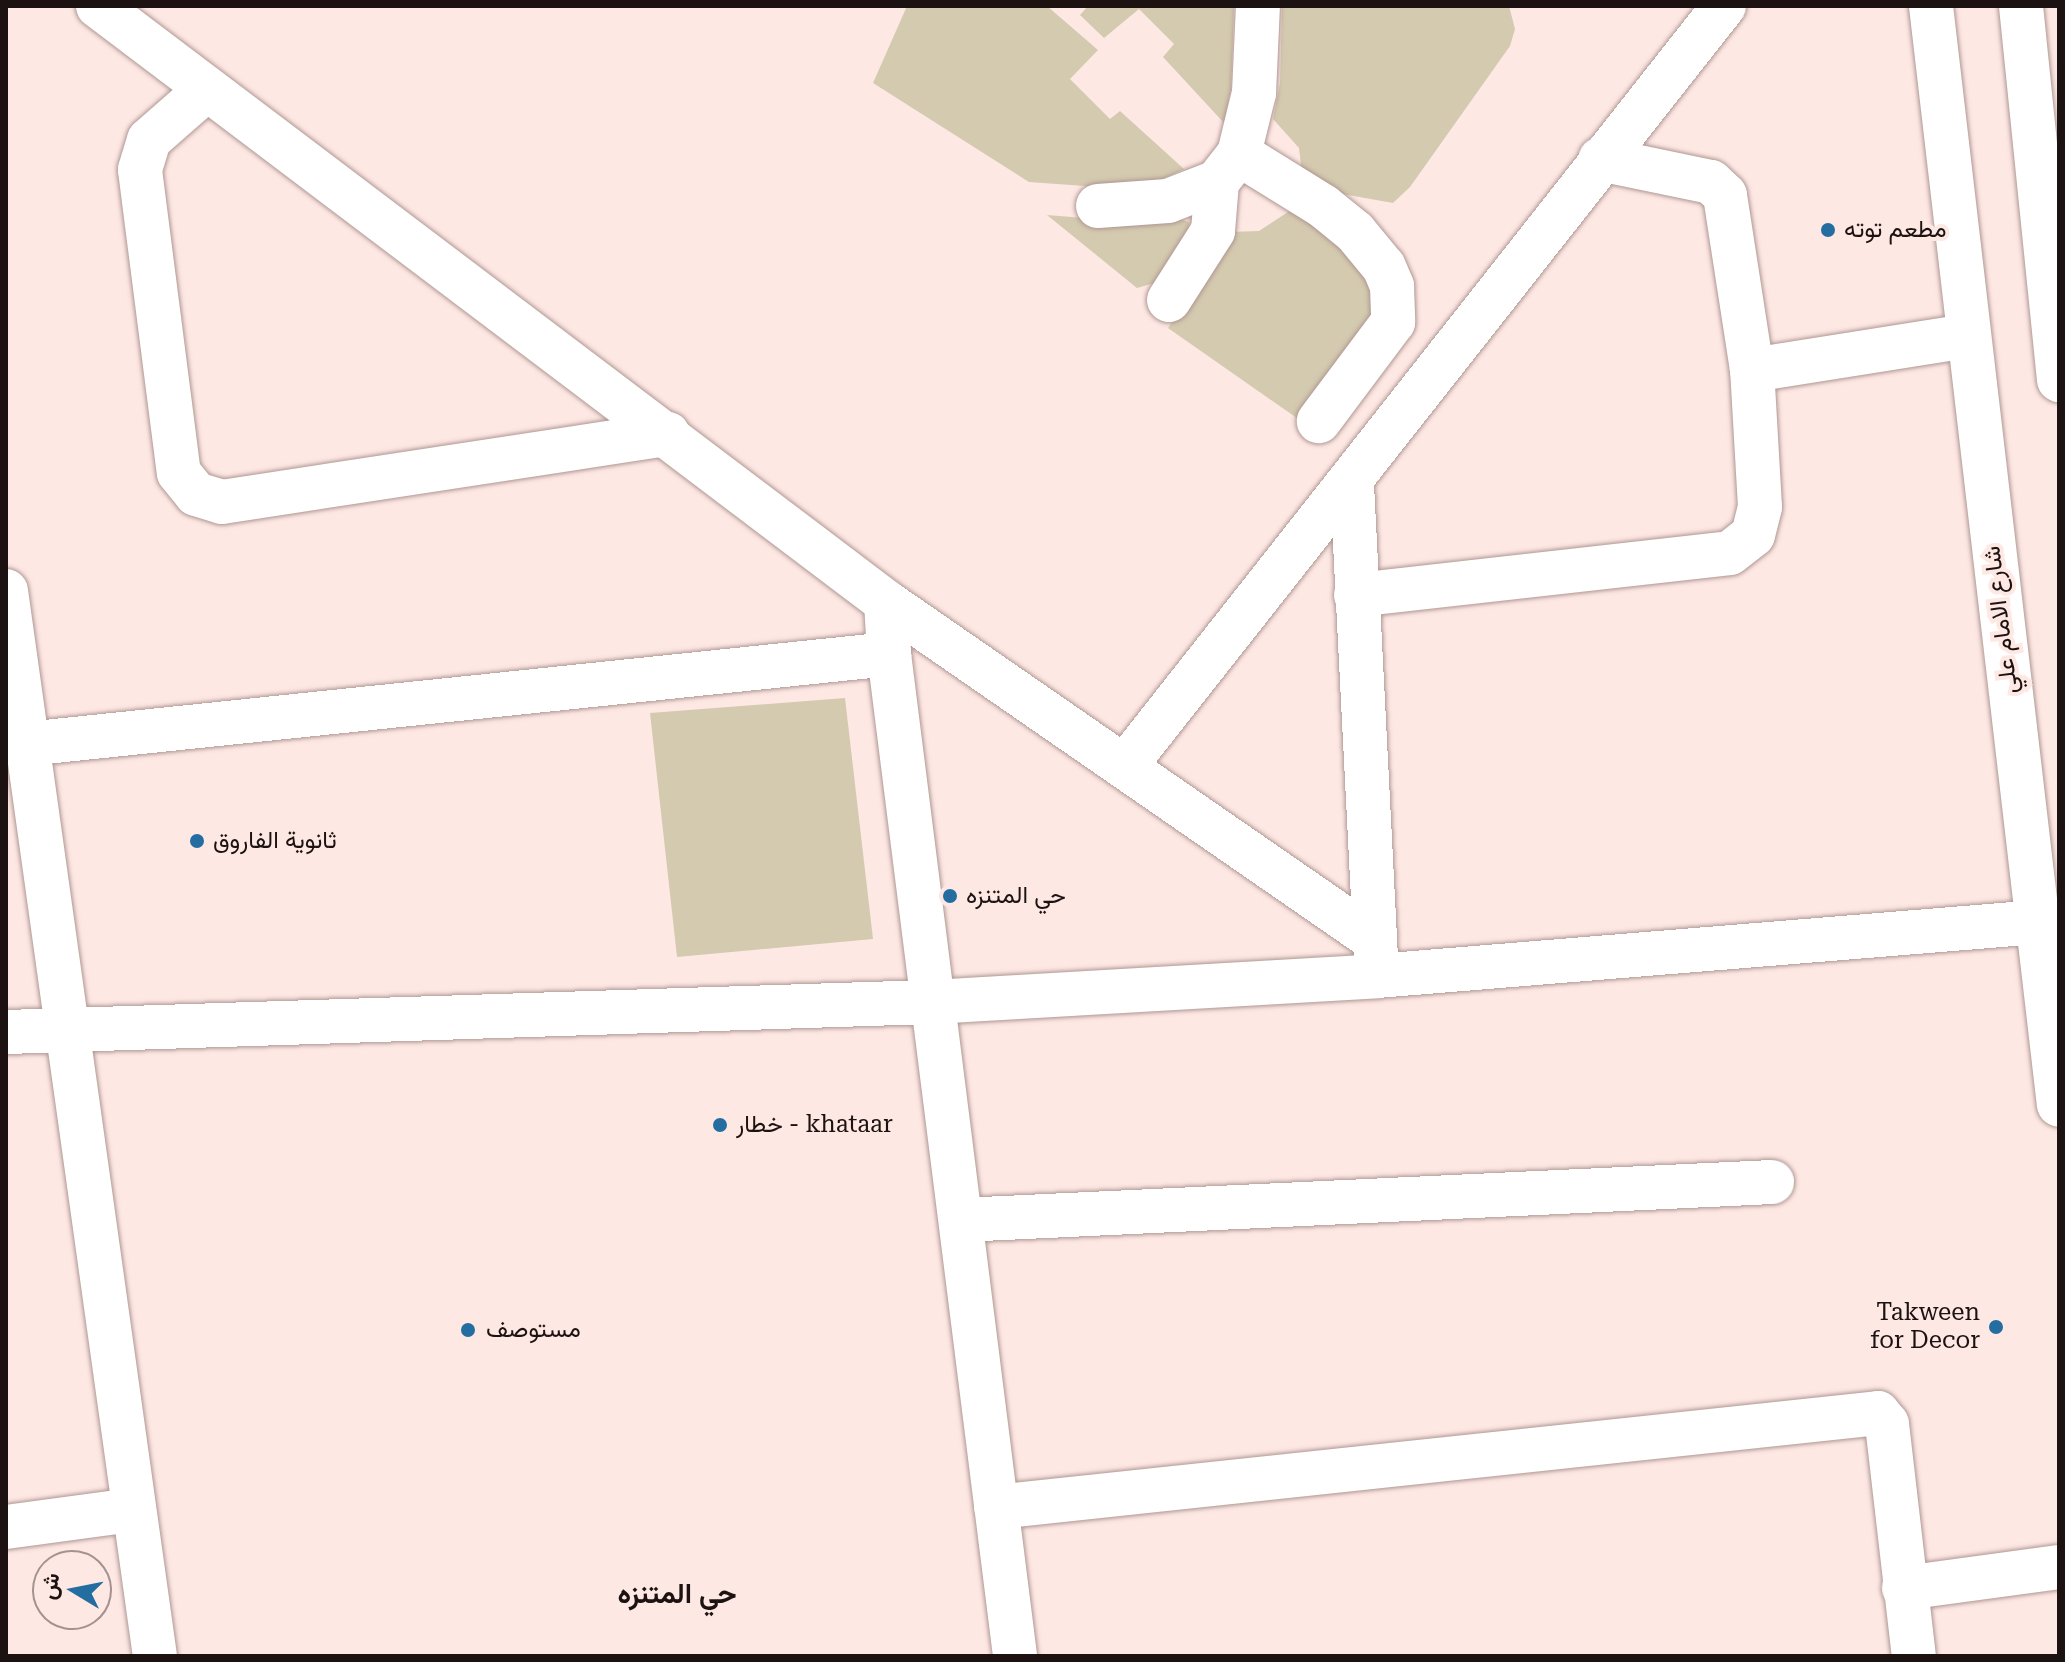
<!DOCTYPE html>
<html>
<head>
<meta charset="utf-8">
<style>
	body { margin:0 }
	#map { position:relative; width:2065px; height:1662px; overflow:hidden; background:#fee8e4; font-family:"Roboto Serif",Vazirmatn,serif }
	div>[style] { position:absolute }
	.green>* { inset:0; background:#d4caaf }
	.roads { filter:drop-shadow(0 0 2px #af9792) drop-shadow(0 0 2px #af9792) }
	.minor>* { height:44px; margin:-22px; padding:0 22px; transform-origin:22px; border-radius:22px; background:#fff }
	.major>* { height:44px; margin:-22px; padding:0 22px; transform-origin:22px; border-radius:22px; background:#fff }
	.dots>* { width:22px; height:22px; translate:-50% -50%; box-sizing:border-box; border:4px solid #fee8e4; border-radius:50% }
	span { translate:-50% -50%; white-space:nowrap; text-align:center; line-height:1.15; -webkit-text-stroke:8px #fee8e4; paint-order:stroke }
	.poi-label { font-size:24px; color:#1b1211 }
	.left { translate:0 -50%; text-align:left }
	.right { translate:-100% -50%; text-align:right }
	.street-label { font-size:24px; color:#1b1211 }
	.quarter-label { font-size:28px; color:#1b1211; font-weight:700 }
	.frame { position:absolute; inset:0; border:8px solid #1b1211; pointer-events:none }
	.north { position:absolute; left:32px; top:1550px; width:80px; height:80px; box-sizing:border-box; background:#fee8e4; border:2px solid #a39290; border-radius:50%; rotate:280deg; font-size:22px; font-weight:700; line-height:32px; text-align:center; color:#1b1211 }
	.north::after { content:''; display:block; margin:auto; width:28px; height:36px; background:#236da0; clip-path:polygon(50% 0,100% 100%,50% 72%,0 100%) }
</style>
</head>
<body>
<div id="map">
	<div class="green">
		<div style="clip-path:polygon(907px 6px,1047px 6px,1098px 50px,1070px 79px,1110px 119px,1120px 111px,1184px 169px,1140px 190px,1029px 182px,873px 83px)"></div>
		<div style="clip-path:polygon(1088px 6px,1234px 6px,1231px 90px,1224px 123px,1163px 57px,1174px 44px,1139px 9px,1104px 38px,1080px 15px)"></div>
		<div style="clip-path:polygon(1282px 6px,1509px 6px,1515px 29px,1510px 46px,1410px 187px,1393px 203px,1337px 193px,1302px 174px,1299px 148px,1273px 119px,1280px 83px)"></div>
		<div style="clip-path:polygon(1291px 210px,1352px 245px,1382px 302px,1304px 423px,1168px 328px,1230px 232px,1259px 231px)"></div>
		<div style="clip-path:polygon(1047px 215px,1096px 219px,1170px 216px,1189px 222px,1189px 238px,1165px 280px,1137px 288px)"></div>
		<div style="clip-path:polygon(845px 698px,873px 939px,677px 957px,650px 713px)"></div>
	</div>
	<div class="roads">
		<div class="minor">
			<div style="left:98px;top:6px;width:988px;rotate:37.1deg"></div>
			<div style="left:886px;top:602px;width:52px;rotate:86.7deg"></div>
			<div style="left:889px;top:654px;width:1010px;rotate:82.83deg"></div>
			<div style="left:207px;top:89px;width:77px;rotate:138.7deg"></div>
			<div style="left:149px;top:140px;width:31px;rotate:107deg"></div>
			<div style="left:140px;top:170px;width:305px;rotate:82.7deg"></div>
			<div style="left:179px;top:473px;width:27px;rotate:51deg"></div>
			<div style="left:196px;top:494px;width:27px;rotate:17deg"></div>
			<div style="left:222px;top:502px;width:451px;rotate:-8.7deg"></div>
			<div style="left:1239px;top:154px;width:99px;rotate:31.8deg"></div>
			<div style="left:1323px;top:206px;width:41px;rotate:39.1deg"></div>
			<div style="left:1355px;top:232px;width:45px;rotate:50.4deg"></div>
			<div style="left:1384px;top:267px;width:21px;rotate:67deg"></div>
			<div style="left:1392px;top:286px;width:36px;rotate:88deg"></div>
			<div style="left:1393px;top:322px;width:124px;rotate:126.8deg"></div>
			<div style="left:1098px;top:206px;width:70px;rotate:-4.1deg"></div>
			<div style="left:1168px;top:201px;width:53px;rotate:-21.2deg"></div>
			<div style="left:1217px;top:182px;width:36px;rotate:-52deg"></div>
			<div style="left:1239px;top:154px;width:63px;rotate:-76.2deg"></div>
			<div style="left:1254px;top:93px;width:87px;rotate:-87.4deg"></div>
			<div style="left:1169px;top:300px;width:82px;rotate:-57.5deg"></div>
			<div style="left:1213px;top:231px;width:49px;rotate:-85.3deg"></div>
			<div style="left:1752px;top:370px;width:218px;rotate:-9deg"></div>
			<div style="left:1352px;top:484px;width:479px;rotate:87.1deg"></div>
			<div style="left:6px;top:591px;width:1075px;rotate:82.04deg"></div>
			<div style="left:1356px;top:595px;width:376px;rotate:-6.4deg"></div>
			<div style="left:1730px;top:553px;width:29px;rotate:-38deg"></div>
			<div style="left:1753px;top:535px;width:29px;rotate:-76deg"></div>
			<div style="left:1760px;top:507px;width:137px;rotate:-93.3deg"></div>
			<div style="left:1752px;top:370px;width:177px;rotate:-98.8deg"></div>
			<div style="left:1725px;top:195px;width:19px;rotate:-137deg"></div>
			<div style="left:1711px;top:182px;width:113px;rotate:-168.3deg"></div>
			<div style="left:886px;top:602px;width:594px;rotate:34.65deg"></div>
			<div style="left:26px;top:744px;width:868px;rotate:-5.95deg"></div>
			<div style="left:1125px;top:766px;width:968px;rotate:-51.76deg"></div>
			<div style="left:6px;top:1032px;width:926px;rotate:-1.86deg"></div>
			<div style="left:932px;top:1002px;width:446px;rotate:-3.3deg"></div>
			<div style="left:1377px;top:976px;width:663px;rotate:-4.67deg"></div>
			<div style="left:961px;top:1220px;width:812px;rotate:-2.68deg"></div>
			<div style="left:996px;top:1507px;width:887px;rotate:-6.08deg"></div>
			<div style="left:1878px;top:1413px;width:14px;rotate:51deg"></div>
			<div style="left:1887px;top:1424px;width:234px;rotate:83.4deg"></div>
			<div style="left:6px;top:1527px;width:127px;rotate:-7.7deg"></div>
			<div style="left:1904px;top:1588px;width:156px;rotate:-7.7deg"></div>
		</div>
		<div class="major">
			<div style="left:1931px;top:6px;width:1106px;rotate:83.36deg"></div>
			<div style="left:2021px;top:6px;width:376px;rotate:84.2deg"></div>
		</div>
	</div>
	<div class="dots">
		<div style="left:1828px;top:230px;background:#236da0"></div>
		<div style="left:197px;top:841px;background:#236da0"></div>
		<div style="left:950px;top:896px;background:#236da0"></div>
		<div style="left:720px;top:1125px;background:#236da0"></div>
		<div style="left:1996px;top:1327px;background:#236da0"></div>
		<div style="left:468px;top:1330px;background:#236da0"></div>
	</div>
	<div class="poi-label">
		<span class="left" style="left:1844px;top:230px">مطعم توته</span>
		<span class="left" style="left:213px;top:841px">ثانوية الفاروق</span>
		<span class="left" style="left:966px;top:896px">حي المتنزه</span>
		<span class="left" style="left:736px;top:1125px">خطار - khataar</span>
		<span class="right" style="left:1980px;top:1327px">Takween<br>for Decor</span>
		<span class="left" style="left:486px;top:1330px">مستوصف</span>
	</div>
	<div class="street-label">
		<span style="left:2001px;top:620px;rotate:-97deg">شارع الامام علي</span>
	</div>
	<div class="quarter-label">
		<span style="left:677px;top:1594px">حي المتنزه</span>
	</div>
	<div class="frame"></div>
	<div class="north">ش</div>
</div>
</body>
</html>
